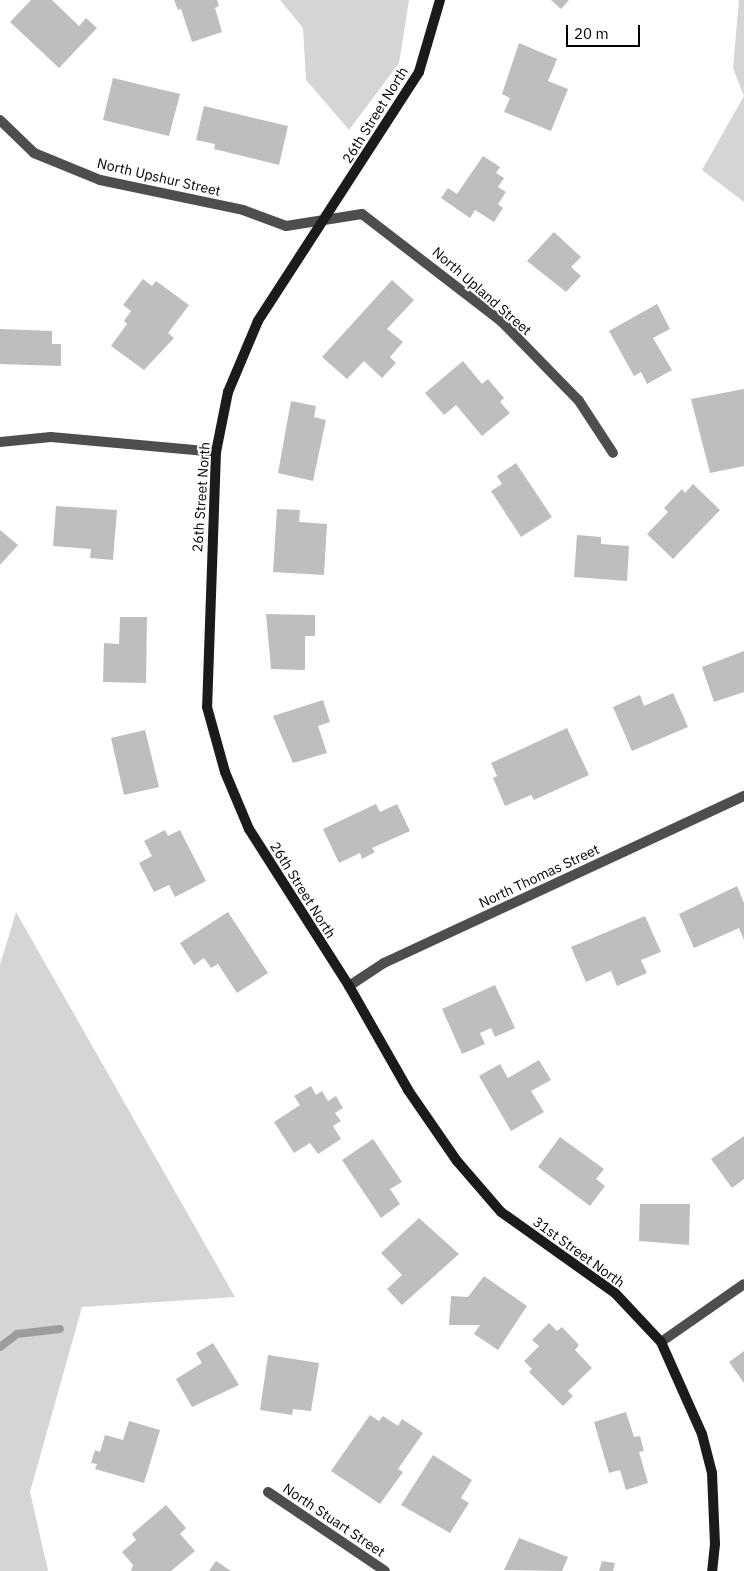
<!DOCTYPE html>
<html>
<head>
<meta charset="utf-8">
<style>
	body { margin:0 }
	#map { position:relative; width:744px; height:1571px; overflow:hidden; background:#fff; font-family:"IBM Plex Sans",sans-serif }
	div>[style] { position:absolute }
	.green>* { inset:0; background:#d5d5d5 }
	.stream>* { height:8px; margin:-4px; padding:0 4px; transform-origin:4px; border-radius:4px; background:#9c9c9c }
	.building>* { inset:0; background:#bebebe }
	.street>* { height:10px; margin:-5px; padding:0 5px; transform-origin:5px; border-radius:5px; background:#4e4e4e }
	.secondary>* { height:10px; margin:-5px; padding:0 5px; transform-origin:5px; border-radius:5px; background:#1b1b1b }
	span { translate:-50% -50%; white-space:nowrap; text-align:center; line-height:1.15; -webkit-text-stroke:4px #fff; paint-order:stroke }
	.street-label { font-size:14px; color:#000 }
	.scale { position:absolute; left:566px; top:25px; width:74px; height:22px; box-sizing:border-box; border:2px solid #000; border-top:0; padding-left:6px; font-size:15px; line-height:18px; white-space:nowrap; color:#000; -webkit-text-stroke:4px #fff; paint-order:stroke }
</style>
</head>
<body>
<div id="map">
	<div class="green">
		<div style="clip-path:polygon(280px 0,409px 0,399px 63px,349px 130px,306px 80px,303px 28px)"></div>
		<div style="clip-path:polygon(739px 0,744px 0,744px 202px,702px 170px,744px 96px,733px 68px)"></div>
		<div style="clip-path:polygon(16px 912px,235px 1297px,82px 1307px,30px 1492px,48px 1571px,0 1571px,0 965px)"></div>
	</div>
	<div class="stream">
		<div style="left:0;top:1347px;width:21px;rotate:-37deg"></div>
		<div style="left:17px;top:1334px;width:43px;rotate:-6.6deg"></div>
	</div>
	<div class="building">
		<div style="clip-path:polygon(31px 0,52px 0,79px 26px,86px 18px,97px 28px,59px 68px,10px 22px)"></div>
		<div style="clip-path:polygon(174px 0,217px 0,219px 6px,215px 8px,222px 32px,192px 42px,181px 9px,178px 10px)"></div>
		<div style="clip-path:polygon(551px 0,569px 0,561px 9px)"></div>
		<div style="clip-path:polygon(519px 43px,557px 59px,548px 81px,568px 89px,551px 131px,504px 112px,510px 98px,502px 94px)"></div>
		<div style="clip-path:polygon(113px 78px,180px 94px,169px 136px,103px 120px)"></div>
		<div style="clip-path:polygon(204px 106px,288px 126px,279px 165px,214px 149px,215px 144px,196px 140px)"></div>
		<div style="clip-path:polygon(483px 156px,500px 167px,496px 173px,504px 178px,498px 187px,506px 192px,498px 204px,503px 208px,494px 222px,475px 210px,470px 218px,441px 198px,448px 188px,457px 194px)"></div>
		<div style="clip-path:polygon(554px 232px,581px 257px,571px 267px,581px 276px,566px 292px,527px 261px)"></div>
		<div style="clip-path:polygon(143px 279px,152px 286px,156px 281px,189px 305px,168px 333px,174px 338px,144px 370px,111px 346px,127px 324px,124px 321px,131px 311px,123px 305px)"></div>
		<div style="clip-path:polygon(392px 280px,414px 300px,387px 329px,403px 342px,390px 357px,396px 363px,382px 378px,364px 361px,347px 379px,322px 357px)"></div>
		<div style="clip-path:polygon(657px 304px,670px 329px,653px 338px,672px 370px,647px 384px,641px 372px,634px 376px,609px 331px)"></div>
		<div style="clip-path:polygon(0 329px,52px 331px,52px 344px,61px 344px,61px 366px,0 364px)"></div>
		<div style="clip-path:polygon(463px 361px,482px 384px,488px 379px,504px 398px,500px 402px,510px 413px,482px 436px,456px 405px,444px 415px,425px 393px)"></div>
		<div style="clip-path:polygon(744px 389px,744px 466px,710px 473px,691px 399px)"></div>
		<div style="clip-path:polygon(291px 401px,316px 406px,314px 417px,326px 420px,313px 481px,278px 473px)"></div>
		<div style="clip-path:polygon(516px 463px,552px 517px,521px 537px,491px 491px,502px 484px,497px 476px)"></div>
		<div style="clip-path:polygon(693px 484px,720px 510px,673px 559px,647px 534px,668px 512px,664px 508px,682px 489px,685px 493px)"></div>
		<div style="clip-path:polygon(56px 506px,117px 510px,113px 560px,90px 558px,91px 549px,53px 546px)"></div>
		<div style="clip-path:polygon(277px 509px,300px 510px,299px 522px,327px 524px,324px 575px,273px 572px)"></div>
		<div style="clip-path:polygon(0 530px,18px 545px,0 565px)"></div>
		<div style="clip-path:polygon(577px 535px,601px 537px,601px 544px,629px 546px,627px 581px,574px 577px)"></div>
		<div style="clip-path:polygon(266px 614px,315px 615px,315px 636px,305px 636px,305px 670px,271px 669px)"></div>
		<div style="clip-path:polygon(120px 617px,147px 617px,146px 683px,103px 682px,104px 643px,119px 644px)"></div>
		<div style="clip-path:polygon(744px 651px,744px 692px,714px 702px,702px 667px)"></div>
		<div style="clip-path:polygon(673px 693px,688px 727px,632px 751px,613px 707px,640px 695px,644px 706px)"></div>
		<div style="clip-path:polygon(323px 700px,330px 722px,318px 726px,327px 753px,293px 763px,273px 716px)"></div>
		<div style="clip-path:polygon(567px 728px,589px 775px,534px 800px,531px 795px,505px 806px,493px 778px,497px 776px,491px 763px)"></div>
		<div style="clip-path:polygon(145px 730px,159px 787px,124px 795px,111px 738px)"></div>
		<div style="clip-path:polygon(376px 804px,380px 812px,397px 804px,410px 831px,372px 848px,375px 852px,362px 859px,360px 853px,339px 863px,323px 829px)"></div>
		<div style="clip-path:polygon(165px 830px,168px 836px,180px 830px,206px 881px,175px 897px,169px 885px,154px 892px,139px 863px,152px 856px,144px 841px)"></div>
		<div style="clip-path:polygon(737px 886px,744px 903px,744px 940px,739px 928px,694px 948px,679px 914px)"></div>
		<div style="clip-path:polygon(228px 912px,268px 973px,237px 993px,218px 964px,211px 968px,204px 958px,194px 965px,180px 943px)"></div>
		<div style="clip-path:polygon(645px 916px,661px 952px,641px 960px,647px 973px,617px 986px,611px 971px,586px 982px,571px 947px)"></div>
		<div style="clip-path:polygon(495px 985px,515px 1028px,495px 1037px,491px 1028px,480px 1033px,485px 1044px,462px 1054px,442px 1009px)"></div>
		<div style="clip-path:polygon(539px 1060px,551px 1080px,531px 1091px,544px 1112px,511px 1131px,479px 1076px,500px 1064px,508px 1078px)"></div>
		<div style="clip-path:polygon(311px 1086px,316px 1095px,322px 1091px,328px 1101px,336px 1096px,343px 1108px,335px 1113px,341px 1121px,333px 1126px,341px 1139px,318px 1154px,310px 1143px,294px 1153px,274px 1122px,300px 1105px,294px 1096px)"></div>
		<div style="clip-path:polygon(744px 1136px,744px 1179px,732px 1188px,711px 1159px)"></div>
		<div style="clip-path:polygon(560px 1137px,604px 1169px,596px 1179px,605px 1186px,590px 1206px,538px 1167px)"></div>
		<div style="clip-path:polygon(373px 1139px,402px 1182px,390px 1189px,400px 1204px,381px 1218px,342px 1160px)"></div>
		<div style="clip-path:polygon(640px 1204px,690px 1204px,689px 1245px,639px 1241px)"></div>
		<div style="clip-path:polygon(419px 1218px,459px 1254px,402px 1305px,387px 1289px,402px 1275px,381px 1253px)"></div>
		<div style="clip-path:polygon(484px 1276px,527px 1306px,498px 1350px,474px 1334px,480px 1325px,449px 1325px,451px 1296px,468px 1297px)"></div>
		<div style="clip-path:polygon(549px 1323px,557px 1331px,562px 1327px,579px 1345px,575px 1350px,592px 1368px,568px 1391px,573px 1396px,563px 1406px,529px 1372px,532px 1369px,524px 1361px,539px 1346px,532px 1340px)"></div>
		<div style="clip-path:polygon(213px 1343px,239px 1385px,192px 1407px,176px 1379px,202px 1363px,196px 1353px)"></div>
		<div style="clip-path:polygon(744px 1351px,744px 1383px,729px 1362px)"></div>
		<div style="clip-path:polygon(268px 1355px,319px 1363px,311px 1411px,293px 1409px,292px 1415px,260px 1410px)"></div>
		<div style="clip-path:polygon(626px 1412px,634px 1437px,640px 1436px,644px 1451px,639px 1452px,648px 1483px,626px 1490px,620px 1470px,609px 1473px,594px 1422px)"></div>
		<div style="clip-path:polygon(370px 1415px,379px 1421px,383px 1416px,398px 1426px,402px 1419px,423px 1433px,398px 1469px,403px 1472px,380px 1504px,331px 1471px)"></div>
		<div style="clip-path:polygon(129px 1421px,160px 1430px,144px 1483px,95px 1469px,97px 1464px,91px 1463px,95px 1450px,100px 1452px,105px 1435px,123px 1440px)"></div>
		<div style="clip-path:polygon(433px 1455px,472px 1480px,461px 1498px,469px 1503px,450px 1533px,401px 1505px)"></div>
		<div style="clip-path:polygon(166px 1505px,186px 1528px,180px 1534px,195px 1551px,171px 1571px,131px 1571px,133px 1565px,122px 1552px,136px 1540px,132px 1534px)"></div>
		<div style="clip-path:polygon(519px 1538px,568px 1557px,562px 1571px,504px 1570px)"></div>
		<div style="clip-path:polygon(216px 1561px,231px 1571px,209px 1571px)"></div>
		<div style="clip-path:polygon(602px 1561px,615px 1563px,613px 1571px,599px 1571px)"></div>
	</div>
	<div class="street">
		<div style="left:0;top:120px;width:47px;rotate:44.1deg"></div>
		<div style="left:34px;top:153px;width:71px;rotate:22.2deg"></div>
		<div style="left:100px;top:180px;width:146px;rotate:11.8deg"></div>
		<div style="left:243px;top:210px;width:46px;rotate:20.4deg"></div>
		<div style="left:286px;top:226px;width:77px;rotate:-9deg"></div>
		<div style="left:362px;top:214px;width:177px;rotate:37.6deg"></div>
		<div style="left:502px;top:322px;width:110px;rotate:45.7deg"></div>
		<div style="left:579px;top:401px;width:62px;rotate:56.8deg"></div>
		<div style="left:0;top:442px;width:51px;rotate:-5.6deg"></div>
		<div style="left:51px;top:437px;width:166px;rotate:5.2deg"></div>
		<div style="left:349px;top:986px;width:42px;rotate:-33.3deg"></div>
		<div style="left:384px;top:963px;width:397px;rotate:-24.9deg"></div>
		<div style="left:661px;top:1342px;width:101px;rotate:-34.9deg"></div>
		<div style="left:268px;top:1492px;width:141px;rotate:34deg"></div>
	</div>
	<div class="secondary">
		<div style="left:440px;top:0;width:75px;rotate:106.3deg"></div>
		<div style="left:419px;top:72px;width:297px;rotate:122.9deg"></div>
		<div style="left:258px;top:321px;width:77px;rotate:112.9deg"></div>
		<div style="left:228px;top:392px;width:61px;rotate:101.3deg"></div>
		<div style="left:216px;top:452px;width:255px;rotate:92deg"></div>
		<div style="left:207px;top:707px;width:67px;rotate:74.5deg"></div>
		<div style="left:225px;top:772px;width:62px;rotate:67.2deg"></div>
		<div style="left:249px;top:829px;width:186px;rotate:57.5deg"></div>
		<div style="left:349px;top:986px;width:120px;rotate:60.4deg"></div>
		<div style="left:408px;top:1090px;width:86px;rotate:55.4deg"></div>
		<div style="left:457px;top:1161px;width:67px;rotate:49.2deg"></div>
		<div style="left:501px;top:1212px;width:140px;rotate:35.4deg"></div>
		<div style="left:615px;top:1293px;width:67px;rotate:46.8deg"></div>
		<div style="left:661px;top:1342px;width:101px;rotate:66deg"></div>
		<div style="left:702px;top:1434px;width:40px;rotate:75.6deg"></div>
		<div style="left:712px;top:1473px;width:71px;rotate:87.6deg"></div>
		<div style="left:715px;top:1544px;width:27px;rotate:96deg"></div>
	</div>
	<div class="street-label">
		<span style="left:375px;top:115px;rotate:-58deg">26th Street North</span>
		<span style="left:159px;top:177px;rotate:13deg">North Upshur Street</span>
		<span style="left:482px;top:291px;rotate:41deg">North Upland Street</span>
		<span style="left:201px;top:497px;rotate:-86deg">26th Street North</span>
		<span style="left:539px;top:876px;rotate:-25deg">North Thomas Street</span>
		<span style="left:303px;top:890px;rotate:58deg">26th Street North</span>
		<span style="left:579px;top:1252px;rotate:36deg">31st Street North</span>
		<span style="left:334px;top:1520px;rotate:34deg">North Stuart Street</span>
	</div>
	<div class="scale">20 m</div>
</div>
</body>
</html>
